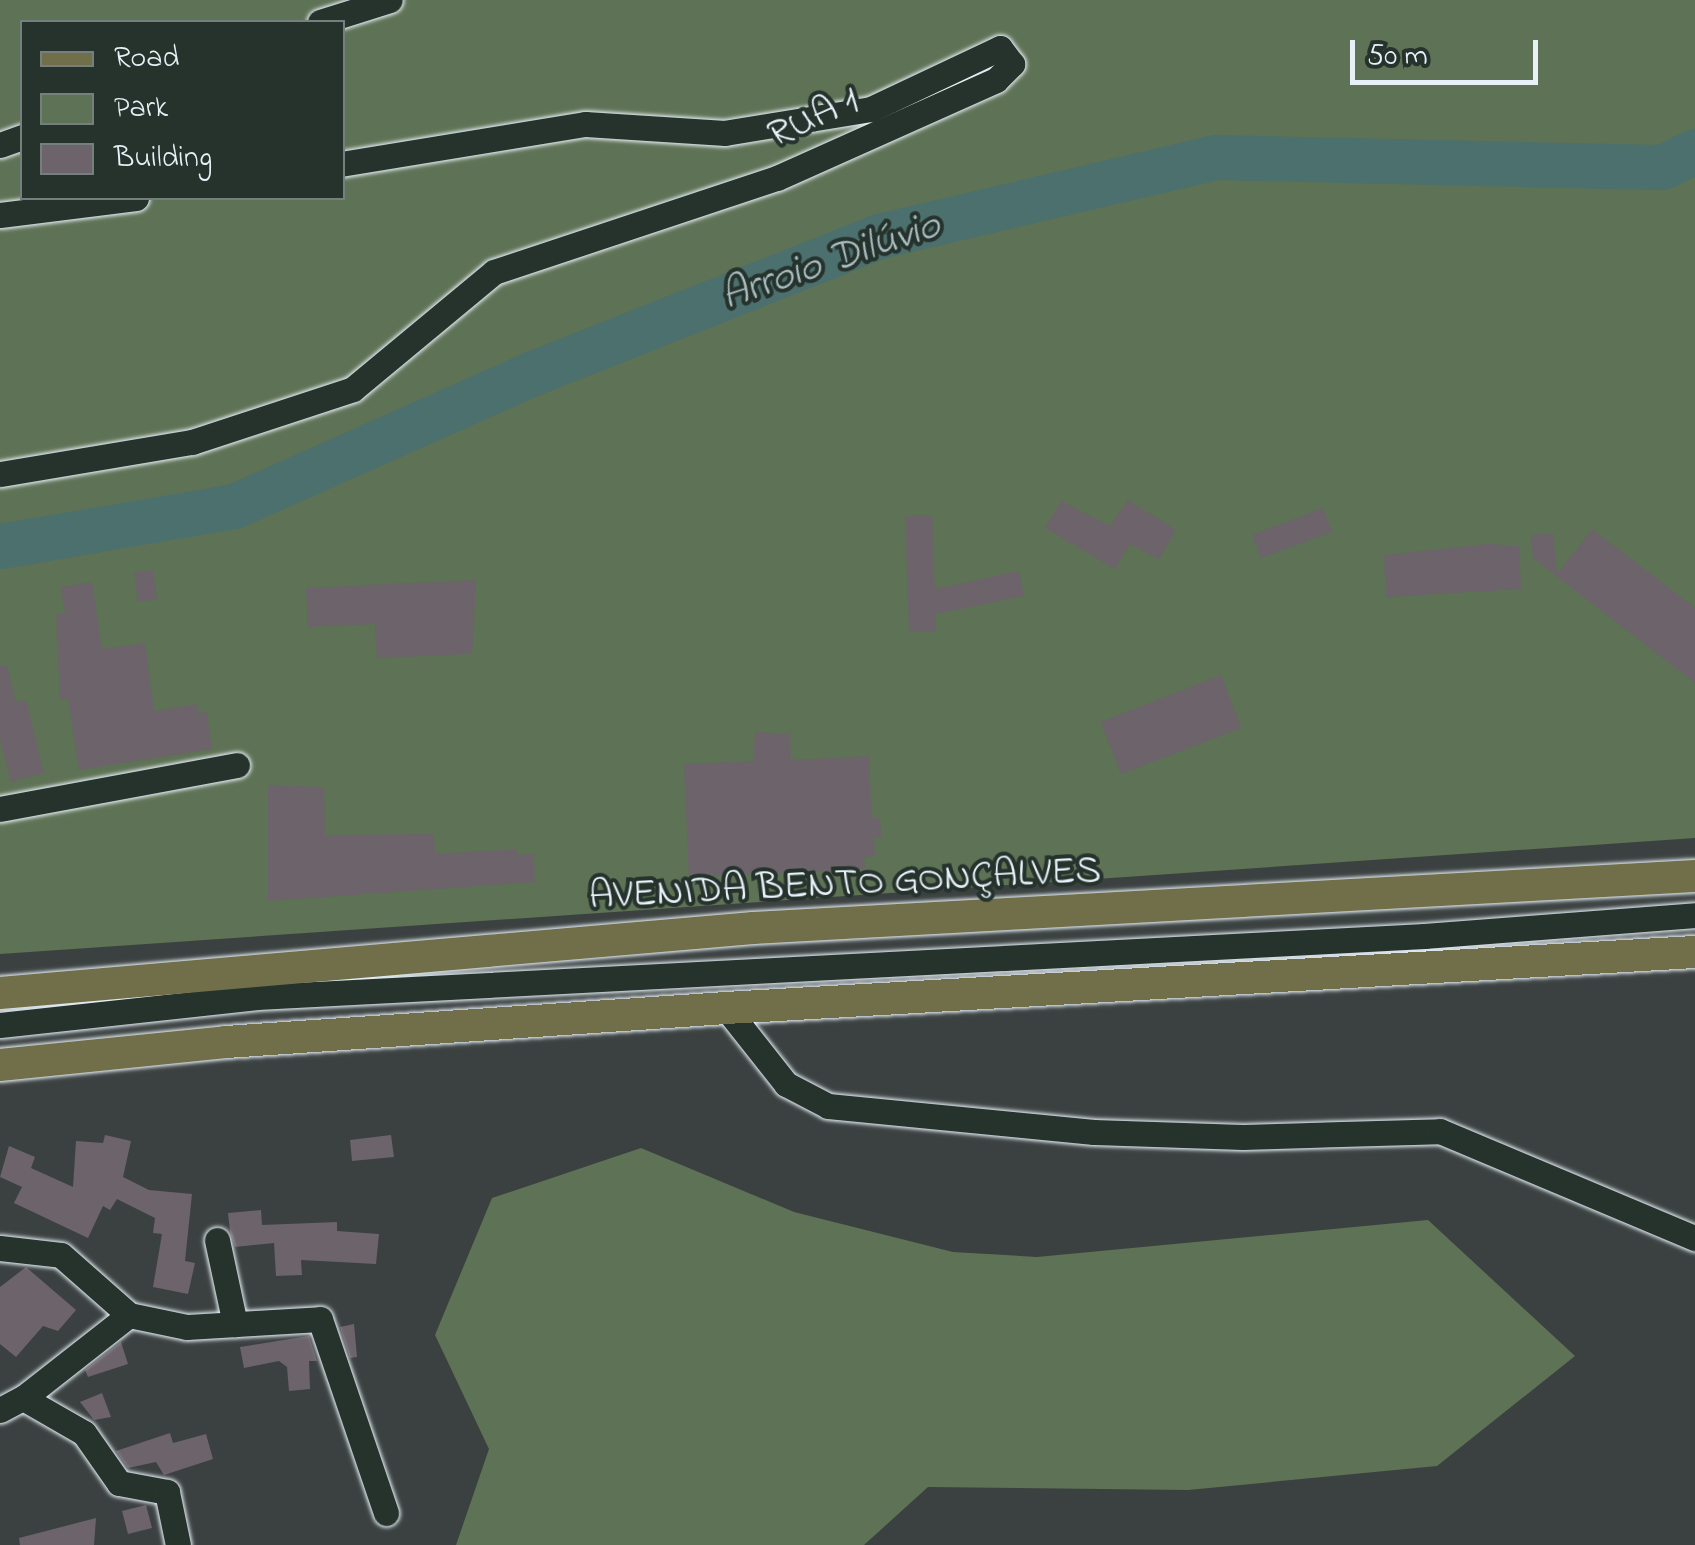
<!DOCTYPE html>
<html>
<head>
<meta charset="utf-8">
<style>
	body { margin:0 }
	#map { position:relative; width:1695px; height:1545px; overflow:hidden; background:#3b4140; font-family:"Indie Flower",sans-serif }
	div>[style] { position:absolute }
	.green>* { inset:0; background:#5e7255 }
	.river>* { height:45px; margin:-22.5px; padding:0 22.5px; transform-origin:22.5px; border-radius:22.5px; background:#4b706e }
	.building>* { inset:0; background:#6c636b }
	.roads { filter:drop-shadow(0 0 2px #e8f1f8) drop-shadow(0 0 2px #e8f1f8) }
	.minor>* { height:25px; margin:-12.5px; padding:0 12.5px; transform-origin:12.5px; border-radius:12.5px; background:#26332d }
	.major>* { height:32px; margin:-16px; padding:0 16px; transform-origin:16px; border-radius:16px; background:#716f4a }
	span { translate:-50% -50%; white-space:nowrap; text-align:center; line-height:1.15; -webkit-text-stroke:8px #26332d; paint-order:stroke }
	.street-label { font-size:40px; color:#e8f1f8 }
	.water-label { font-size:42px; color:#a9bdc1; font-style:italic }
	.legend { position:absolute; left:20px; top:20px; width:325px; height:180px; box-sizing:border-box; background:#26332d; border:2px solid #747f7e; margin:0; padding:12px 18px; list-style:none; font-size:30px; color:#e8f1f8 }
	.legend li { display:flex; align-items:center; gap:20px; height:50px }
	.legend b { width:50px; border:2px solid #747f7e }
	.scale { position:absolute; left:1350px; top:40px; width:188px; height:45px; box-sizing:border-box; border:5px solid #e8f1f8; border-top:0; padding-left:12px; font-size:30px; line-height:35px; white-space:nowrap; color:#e8f1f8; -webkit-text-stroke:8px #26332d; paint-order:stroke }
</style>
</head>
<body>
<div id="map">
	<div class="green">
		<div style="clip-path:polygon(evenodd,0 0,1695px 0,1695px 838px,0 954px,0 0,22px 22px,342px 22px,342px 198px,22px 198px,22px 22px)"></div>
		<div style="clip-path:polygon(641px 1148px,794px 1212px,953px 1252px,1037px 1257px,1428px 1220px,1575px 1356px,1437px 1466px,1188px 1490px,928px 1487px,864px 1545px,456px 1545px,489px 1449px,435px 1335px,492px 1198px)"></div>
	</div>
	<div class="river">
		<div style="left:0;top:546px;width:237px;rotate:-9.7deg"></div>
		<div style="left:234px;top:506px;width:327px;rotate:-24deg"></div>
		<div style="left:533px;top:373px;width:372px;rotate:-21.6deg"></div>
		<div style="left:879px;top:236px;width:346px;rotate:-13.2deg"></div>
		<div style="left:1216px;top:157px;width:446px;rotate:1.3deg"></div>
		<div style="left:1662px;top:167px;width:37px;rotate:-26deg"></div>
	</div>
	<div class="building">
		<div style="clip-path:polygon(1128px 500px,1176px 530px,1159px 559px,1130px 544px,1115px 569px,1045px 528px,1061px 501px,1110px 526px)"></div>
		<div style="clip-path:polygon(1323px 508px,1332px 532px,1261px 558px,1252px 535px)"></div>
		<div style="clip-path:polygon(932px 515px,935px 589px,1019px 571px,1024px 596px,936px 614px,936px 632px,909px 632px,905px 516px)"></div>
		<div style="clip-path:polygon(1592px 529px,1695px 608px,1695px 683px,1533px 558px,1531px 535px,1553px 533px,1557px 574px)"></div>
		<div style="clip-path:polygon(1488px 544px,1519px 546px,1521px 589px,1386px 597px,1384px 555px)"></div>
		<div style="clip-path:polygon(153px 570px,157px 599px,138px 602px,134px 573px)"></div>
		<div style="clip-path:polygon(476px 580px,472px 654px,377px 658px,375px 624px,308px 627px,306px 588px)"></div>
		<div style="clip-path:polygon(92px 582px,102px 649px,145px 643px,154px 711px,197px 704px,198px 713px,207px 712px,212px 749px,79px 770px,68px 699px,60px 700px,56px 615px,65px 613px,61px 587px)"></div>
		<div style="clip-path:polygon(7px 665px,16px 702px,26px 700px,44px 773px,11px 782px,0 739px,0 666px)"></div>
		<div style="clip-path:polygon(1221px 675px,1241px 728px,1121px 774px,1101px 722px)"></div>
		<div style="clip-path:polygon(755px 732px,790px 734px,791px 760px,869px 756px,872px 818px,880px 818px,881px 837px,874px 838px,875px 856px,864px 857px,865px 869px,689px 877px,684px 764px,753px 761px)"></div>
		<div style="clip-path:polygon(268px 785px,324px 787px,325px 835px,434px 834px,435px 854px,517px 849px,517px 855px,534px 854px,535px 882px,268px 901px)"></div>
		<div style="clip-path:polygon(105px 1135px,131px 1141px,123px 1177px,149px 1190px,192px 1194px,185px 1261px,195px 1263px,188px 1294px,153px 1287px,162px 1234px,153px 1233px,155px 1218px,117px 1199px,110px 1210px,103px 1206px,88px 1238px,14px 1203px,22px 1187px,0 1177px,9px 1146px,35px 1157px,31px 1168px,73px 1187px,76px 1141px,103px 1143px)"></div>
		<div style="clip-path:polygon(391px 1135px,394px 1157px,352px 1161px,350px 1140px)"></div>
		<div style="clip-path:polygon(261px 1210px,262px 1225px,337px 1222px,337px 1231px,379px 1234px,376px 1264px,301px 1260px,302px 1275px,276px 1276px,274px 1243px,235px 1247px,230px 1231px,228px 1213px)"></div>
		<div style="clip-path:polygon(26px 1267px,76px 1310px,58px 1331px,43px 1326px,16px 1357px,0 1344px,0 1287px)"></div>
		<div style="clip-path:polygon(354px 1324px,357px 1357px,350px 1358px,340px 1327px)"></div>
		<div style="clip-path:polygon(309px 1336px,317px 1361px,309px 1361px,310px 1389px,289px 1391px,287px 1367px,279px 1361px,244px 1368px,240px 1347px)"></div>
		<div style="clip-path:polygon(121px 1342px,128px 1364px,88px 1377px,85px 1370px)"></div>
		<div style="clip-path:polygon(102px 1393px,111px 1417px,94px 1420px,80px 1402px)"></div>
		<div style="clip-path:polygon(170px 1433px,173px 1443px,206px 1434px,213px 1459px,164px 1475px,156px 1462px,128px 1468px,116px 1451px)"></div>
		<div style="clip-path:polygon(146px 1505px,152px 1528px,128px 1534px,122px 1511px)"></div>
		<div style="clip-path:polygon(96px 1518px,94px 1545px,20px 1545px,19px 1538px)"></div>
	</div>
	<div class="roads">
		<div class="minor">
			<div style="left:320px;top:22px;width:73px;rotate:-17.4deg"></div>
			<div style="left:0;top:145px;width:23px;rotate:-20deg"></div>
			<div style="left:0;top:215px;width:137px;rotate:-7.1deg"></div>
			<div style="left:0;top:474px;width:195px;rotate:-9.5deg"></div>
			<div style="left:192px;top:442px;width:169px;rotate:-18.2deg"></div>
			<div style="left:353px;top:389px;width:183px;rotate:-39.7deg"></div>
			<div style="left:494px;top:272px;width:298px;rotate:-18.4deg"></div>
			<div style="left:777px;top:178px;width:240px;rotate:-24.1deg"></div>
			<div style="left:996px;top:80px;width:23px;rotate:-45deg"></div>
			<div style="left:1012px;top:64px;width:20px;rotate:-127deg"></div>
			<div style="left:1000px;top:48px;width:143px;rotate:154.7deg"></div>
			<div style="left:871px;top:109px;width:148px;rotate:170.7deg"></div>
			<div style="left:725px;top:133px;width:140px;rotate:-176.3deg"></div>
			<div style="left:585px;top:124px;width:246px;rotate:170.7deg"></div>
			<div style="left:0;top:809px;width:241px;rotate:-10.5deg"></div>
			<div style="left:726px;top:1008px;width:97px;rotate:51.7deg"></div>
			<div style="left:786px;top:1084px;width:47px;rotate:27.6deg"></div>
			<div style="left:828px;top:1106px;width:267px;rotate:5.6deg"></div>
			<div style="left:1094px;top:1132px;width:149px;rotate:1.9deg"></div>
			<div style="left:1243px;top:1137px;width:197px;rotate:-1.7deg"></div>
			<div style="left:1440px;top:1131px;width:277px;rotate:22.8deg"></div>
			<div style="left:0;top:1025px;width:259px;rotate:-6.2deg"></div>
			<div style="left:257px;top:997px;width:1169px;rotate:-2.99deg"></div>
			<div style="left:1424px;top:936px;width:272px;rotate:-4.4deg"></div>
			<div style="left:217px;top:1240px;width:86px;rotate:77.9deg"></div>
			<div style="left:0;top:1248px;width:61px;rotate:6.5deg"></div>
			<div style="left:61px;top:1255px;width:91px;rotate:41.4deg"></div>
			<div style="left:129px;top:1315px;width:135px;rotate:141.9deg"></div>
			<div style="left:23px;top:1398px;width:70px;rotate:29.8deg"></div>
			<div style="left:84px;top:1433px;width:61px;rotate:55deg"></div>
			<div style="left:119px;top:1483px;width:49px;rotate:10.6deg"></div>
			<div style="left:167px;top:1492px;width:54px;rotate:78.3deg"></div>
			<div style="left:129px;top:1315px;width:59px;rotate:11.7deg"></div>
			<div style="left:187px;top:1327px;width:133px;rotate:-3.4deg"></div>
			<div style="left:320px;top:1319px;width:205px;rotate:71.2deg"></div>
			<div style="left:0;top:1410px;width:26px;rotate:-28deg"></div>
		</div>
		<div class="major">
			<div style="left:0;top:993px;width:756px;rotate:-4.93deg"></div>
			<div style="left:753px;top:928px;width:943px;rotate:-3.16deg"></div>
			<div style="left:0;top:1065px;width:227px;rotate:-5.8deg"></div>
			<div style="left:226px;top:1042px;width:501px;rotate:-3.89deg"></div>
			<div style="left:726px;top:1008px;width:971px;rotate:-3.31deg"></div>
		</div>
	</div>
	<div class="street-label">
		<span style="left:814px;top:119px;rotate:-24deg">RUA 1</span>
		<span style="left:845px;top:885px;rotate:-3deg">AVENIDA BENTO GONÇALVES</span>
	</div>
	<div class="water-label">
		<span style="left:831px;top:262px;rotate:-19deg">Arroio Dilúvio</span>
	</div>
	<ul class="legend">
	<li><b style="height:12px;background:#716f4a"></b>Road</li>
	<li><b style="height:28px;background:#5e7255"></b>Park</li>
	<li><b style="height:28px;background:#6c636b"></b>Building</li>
	</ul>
	<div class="scale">50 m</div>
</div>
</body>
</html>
